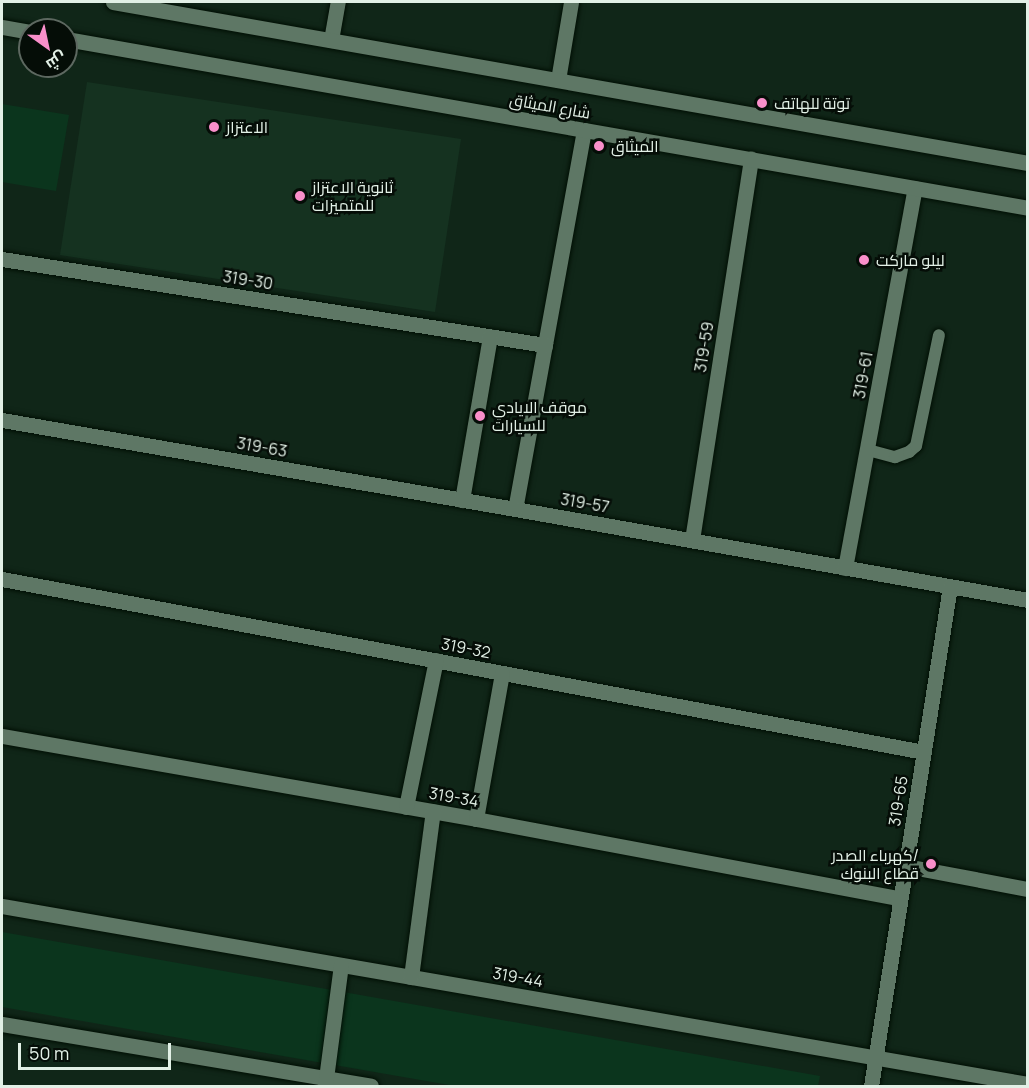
<!DOCTYPE html>
<html>
<head>
<meta charset="utf-8">
<style>
	body { margin:0 }
	#map { position:relative; width:1029px; height:1088px; overflow:hidden; background:#102618; font-family:Manrope,Cairo,sans-serif }
	div>[style] { position:absolute }
	.built>* { inset:0; background:#153220 }
	.green>* { inset:0; background:#0b351d }
	.roads { filter:drop-shadow(0 0 2px #000f04) drop-shadow(0 0 2px #000f04) }
	.service>* { height:12px; margin:-6px; padding:0 6px; transform-origin:6px; border-radius:6px; background:#5e7765 }
	.minor>* { height:15px; margin:-7.5px; padding:0 7.5px; transform-origin:7.5px; border-radius:7.5px; background:#5e7765 }
	.tertiary>* { height:15px; margin:-7.5px; padding:0 7.5px; transform-origin:7.5px; border-radius:7.5px; background:#5e7765 }
	.dots>* { width:16px; height:16px; translate:-50% -50%; box-sizing:border-box; border:3px solid #050d07; border-radius:50% }
	span { translate:-50% -50%; white-space:nowrap; text-align:center; line-height:1.15; -webkit-text-stroke:5px #050d07; paint-order:stroke }
	.poi-label { font-size:16px; color:#e2f0e6 }
	.left { translate:0 -50%; text-align:left }
	.right { translate:-100% -50%; text-align:right }
	.street-label { font-size:16px; color:#e2f0e6 }
	.frame { position:absolute; inset:0; border:3px solid #e2f0e6; pointer-events:none }
	.north { position:absolute; left:18px; top:18px; width:60px; height:60px; box-sizing:border-box; background:#050d07; border:2px solid #5d6860; border-radius:50%; rotate:147deg; font-size:16px; font-weight:700; line-height:24px; text-align:center; color:#e2f0e6 }
	.north::after { content:''; display:block; margin:auto; width:21px; height:27px; background:#f98fca; clip-path:polygon(50% 0,100% 100%,50% 72%,0 100%) }
	.scale { position:absolute; left:18px; top:1043px; width:153px; height:27px; box-sizing:border-box; border:3px solid #e2f0e6; border-top:0; padding-left:8px; font-size:18px; line-height:21px; white-space:nowrap; color:#e2f0e6; -webkit-text-stroke:4px #050d07; paint-order:stroke }
</style>
</head>
<body>
<div id="map">
	<div class="built">
		<div style="clip-path:polygon(87px 82px,461px 139px,435px 312px,60px 255px)"></div>
	</div>
	<div class="green">
		<div style="clip-path:polygon(2px 104px,69px 115px,56px 191px,2px 182px)"></div>
		<div style="clip-path:polygon(2px 932px,820px 1076px,818px 1086px,455px 1086px,2px 1007px)"></div>
	</div>
	<div class="roads">
		<div class="service">
			<div style="left:868px;top:450px;width:28px;rotate:15deg"></div>
			<div style="left:895px;top:457px;width:15px;rotate:-20deg"></div>
			<div style="left:909px;top:452px;width:9px;rotate:-41deg"></div>
			<div style="left:916px;top:446px;width:113px;rotate:-78.3deg"></div>
		</div>
		<div class="minor">
			<div style="left:331px;top:40px;width:39px;rotate:-80deg"></div>
			<div style="left:558px;top:80px;width:79px;rotate:-80.5deg"></div>
			<div style="left:584px;top:130px;width:385px;rotate:100.3deg"></div>
			<div style="left:515px;top:509px;width:521px;rotate:10.06deg"></div>
			<div style="left:2px;top:259px;width:550px;rotate:9deg"></div>
			<div style="left:2px;top:420px;width:521px;rotate:9.84deg"></div>
			<div style="left:462px;top:500px;width:166px;rotate:-80.3deg"></div>
			<div style="left:692px;top:540px;width:386px;rotate:-81.2deg"></div>
			<div style="left:845px;top:568px;width:386px;rotate:-79.6deg"></div>
			<div style="left:2px;top:579px;width:938px;rotate:10.63deg"></div>
			<div style="left:2px;top:736px;width:481px;rotate:9.9deg"></div>
			<div style="left:476px;top:819px;width:431px;rotate:10.6deg"></div>
			<div style="left:406px;top:807px;width:150px;rotate:-78.5deg"></div>
			<div style="left:476px;top:819px;width:148px;rotate:-79.9deg"></div>
			<div style="left:906px;top:866px;width:124px;rotate:10.7deg"></div>
			<div style="left:2px;top:906px;width:1041px;rotate:9.84deg"></div>
			<div style="left:411px;top:977px;width:167px;rotate:-82.5deg"></div>
			<div style="left:2px;top:1024px;width:374px;rotate:9.5deg"></div>
			<div style="left:325px;top:1086px;width:122px;rotate:-82.5deg"></div>
			<div style="left:871px;top:1086px;width:506px;rotate:-81.02deg"></div>
		</div>
		<div class="tertiary">
			<div style="left:113px;top:2px;width:929px;rotate:9.98deg"></div>
			<div style="left:2px;top:27px;width:28px;rotate:10deg"></div>
			<div style="left:66px;top:39px;width:977px;rotate:9.96deg"></div>
		</div>
	</div>
	<div class="dots">
		<div style="left:762px;top:103px;background:#f98fca"></div>
		<div style="left:214px;top:127px;background:#f98fca"></div>
		<div style="left:599px;top:146px;background:#f98fca"></div>
		<div style="left:300px;top:196px;background:#f98fca"></div>
		<div style="left:864px;top:260px;background:#f98fca"></div>
		<div style="left:480px;top:416px;background:#f98fca"></div>
		<div style="left:931px;top:864px;background:#f98fca"></div>
	</div>
	<div class="poi-label">
		<span class="left" style="left:774px;top:103px">توتة للهاتف</span>
		<span class="left" style="left:226px;top:127px">الاعتزاز</span>
		<span class="left" style="left:611px;top:146px">الميثاق</span>
		<span class="left" style="left:312px;top:196px">ثانوية الاعتزاز<br>للمتميزات</span>
		<span class="left" style="left:876px;top:260px">ليلو ماركت</span>
		<span class="left" style="left:492px;top:416px">موقف الايادي<br>للسيارات</span>
		<span class="right" style="left:919px;top:864px">كهرباء الصدر/<br>قطاع البنوك</span>
	</div>
	<div class="street-label">
		<span style="left:550px;top:106px;rotate:10deg">شارع الميثاق</span>
		<span style="left:248px;top:280px;rotate:9deg">319-30</span>
		<span style="left:704px;top:347px;rotate:-81deg">319-59</span>
		<span style="left:863px;top:375px;rotate:-80deg">319-61</span>
		<span style="left:262px;top:447px;rotate:10deg">319-63</span>
		<span style="left:585px;top:503px;rotate:10deg">319-57</span>
		<span style="left:466px;top:648px;rotate:11deg">319-32</span>
		<span style="left:454px;top:797px;rotate:10deg">319-34</span>
		<span style="left:898px;top:801px;rotate:-81deg">319-65</span>
		<span style="left:518px;top:977px;rotate:10deg">319-44</span>
	</div>
	<div class="frame"></div>
	<div class="north">ش</div>
	<div class="scale">50 m</div>
</div>
</body>
</html>
